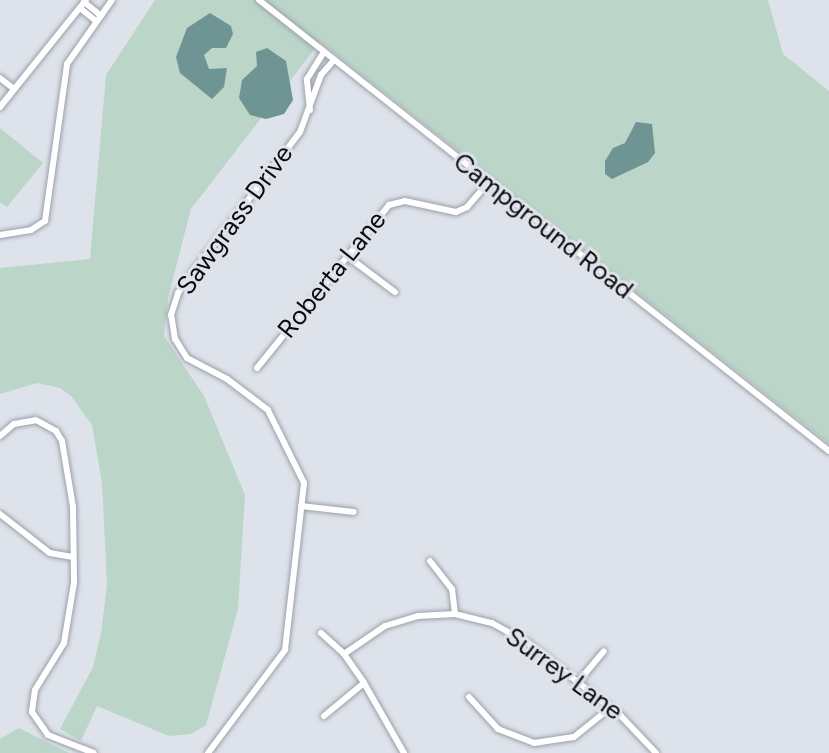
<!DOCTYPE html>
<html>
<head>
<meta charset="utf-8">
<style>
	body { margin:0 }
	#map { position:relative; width:829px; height:753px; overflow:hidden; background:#dee3eb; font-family:Figtree,sans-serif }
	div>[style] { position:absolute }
	.green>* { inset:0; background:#bbd5c8 }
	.water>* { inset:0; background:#6f9494 }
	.roads { filter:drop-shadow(0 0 2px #9ba0a8) drop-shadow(0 0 2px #9ba0a8) }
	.minor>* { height:6px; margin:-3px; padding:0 3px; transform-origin:3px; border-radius:3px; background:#fff }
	span { translate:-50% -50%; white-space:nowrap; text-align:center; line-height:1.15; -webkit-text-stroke:6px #dee3eb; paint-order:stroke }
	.street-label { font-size:26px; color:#0a0b0e }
</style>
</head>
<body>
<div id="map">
	<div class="green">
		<div style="clip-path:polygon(155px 0,768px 0,783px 54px,829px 91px,829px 444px,320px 42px,191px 209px,168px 298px,164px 336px,204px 396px,245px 495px,238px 609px,206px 725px,191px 734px,169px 736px,97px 706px,81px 741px,60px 729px,93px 667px,101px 633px,107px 584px,102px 483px,92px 425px,71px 396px,60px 388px,37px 383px,0 394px,0 268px,90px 259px,106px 75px)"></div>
		<div style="clip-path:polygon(0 128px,43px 163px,7px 207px,0 202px)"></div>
		<div style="clip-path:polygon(19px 728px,69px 753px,0 753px,0 739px)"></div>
	</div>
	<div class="water">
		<div style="clip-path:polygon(210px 13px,231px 26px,233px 34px,226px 48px,212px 48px,204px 55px,209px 69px,227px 68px,224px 87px,212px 99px,180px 73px,176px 57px,187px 28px)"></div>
		<div style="clip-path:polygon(267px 48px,286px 61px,293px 100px,284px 114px,266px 119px,250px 115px,239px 98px,242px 80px,257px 66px,256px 52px)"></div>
		<div style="clip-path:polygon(636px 122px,652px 124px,655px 153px,648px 162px,612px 179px,605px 174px,605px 161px,613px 148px,625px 143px)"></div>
	</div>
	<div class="roads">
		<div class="minor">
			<div style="left:259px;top:0;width:727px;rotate:38.35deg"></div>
			<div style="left:84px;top:2px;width:22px;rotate:39deg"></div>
			<div style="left:80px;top:8px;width:21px;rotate:39deg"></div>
			<div style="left:0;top:78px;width:18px;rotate:38deg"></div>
			<div style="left:0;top:107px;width:137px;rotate:-51.2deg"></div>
			<div style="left:310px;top:110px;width:31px;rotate:-96deg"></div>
			<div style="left:307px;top:79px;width:32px;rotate:-58deg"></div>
			<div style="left:0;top:235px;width:31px;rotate:-9deg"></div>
			<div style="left:31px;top:230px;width:17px;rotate:-33deg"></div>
			<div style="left:45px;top:221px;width:159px;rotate:-82deg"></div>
			<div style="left:67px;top:64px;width:78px;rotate:-54.9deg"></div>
			<div style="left:347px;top:256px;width:60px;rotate:36.9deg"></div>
			<div style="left:257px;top:368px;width:210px;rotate:-51deg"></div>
			<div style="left:389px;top:205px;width:16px;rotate:-14deg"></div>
			<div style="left:405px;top:201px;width:52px;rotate:12.2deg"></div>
			<div style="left:456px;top:212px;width:12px;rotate:-24deg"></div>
			<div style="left:467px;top:207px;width:32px;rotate:-49deg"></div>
			<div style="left:0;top:436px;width:18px;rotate:-41deg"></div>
			<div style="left:14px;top:424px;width:22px;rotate:-10deg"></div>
			<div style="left:36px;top:420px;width:23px;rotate:29deg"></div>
			<div style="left:56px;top:431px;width:12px;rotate:59deg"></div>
			<div style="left:62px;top:441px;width:67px;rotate:80.5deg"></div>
			<div style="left:73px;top:507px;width:76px;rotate:89.2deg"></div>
			<div style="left:74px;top:583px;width:61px;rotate:99.5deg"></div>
			<div style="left:64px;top:643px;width:55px;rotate:121.7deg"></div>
			<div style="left:35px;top:690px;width:22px;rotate:98deg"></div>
			<div style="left:32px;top:712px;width:28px;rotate:55deg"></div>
			<div style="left:48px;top:735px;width:49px;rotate:21.4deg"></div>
			<div style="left:301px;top:506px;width:53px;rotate:6.5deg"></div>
			<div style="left:0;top:514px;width:63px;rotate:38deg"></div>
			<div style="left:50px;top:553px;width:23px;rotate:10deg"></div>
			<div style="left:430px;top:561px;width:36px;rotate:52deg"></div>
			<div style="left:452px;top:589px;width:25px;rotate:83deg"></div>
			<div style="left:321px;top:633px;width:31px;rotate:42deg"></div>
			<div style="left:344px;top:654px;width:35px;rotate:55deg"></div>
			<div style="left:364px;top:683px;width:81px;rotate:60.3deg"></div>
			<div style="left:344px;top:654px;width:50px;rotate:-34.3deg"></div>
			<div style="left:385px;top:626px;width:34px;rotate:-17deg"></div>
			<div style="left:418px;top:616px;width:37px;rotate:-3deg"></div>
			<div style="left:455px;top:614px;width:38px;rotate:14deg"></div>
			<div style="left:492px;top:623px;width:41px;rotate:29.1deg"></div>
			<div style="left:528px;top:643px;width:118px;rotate:38.1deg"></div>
			<div style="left:621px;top:716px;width:51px;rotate:46.6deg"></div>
			<div style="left:578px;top:682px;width:40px;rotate:-50deg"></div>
			<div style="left:469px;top:697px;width:43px;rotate:47.8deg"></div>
			<div style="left:498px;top:729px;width:39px;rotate:21deg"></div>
			<div style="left:534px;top:743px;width:40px;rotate:-8.5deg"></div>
			<div style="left:574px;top:737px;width:46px;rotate:-38.9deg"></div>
			<div style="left:324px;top:716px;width:52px;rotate:-39.5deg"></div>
			<div style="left:208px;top:753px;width:129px;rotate:-53.2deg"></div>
			<div style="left:285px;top:650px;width:168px;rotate:-83.5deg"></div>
			<div style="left:304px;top:483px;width:81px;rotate:-116.3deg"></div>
			<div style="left:268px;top:410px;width:51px;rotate:-142.9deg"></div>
			<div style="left:227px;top:379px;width:45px;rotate:-152.3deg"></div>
			<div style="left:187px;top:358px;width:22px;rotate:-122deg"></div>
			<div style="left:175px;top:339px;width:24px;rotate:-99deg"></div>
			<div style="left:171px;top:315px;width:23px;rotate:-72deg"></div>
			<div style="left:178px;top:293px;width:26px;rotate:-54deg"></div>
			<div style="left:193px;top:272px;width:176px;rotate:-52.6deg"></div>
			<div style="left:300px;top:132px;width:61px;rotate:-69.8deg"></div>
			<div style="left:321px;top:75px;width:20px;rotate:-49deg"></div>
		</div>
	</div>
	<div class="street-label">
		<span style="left:235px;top:220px;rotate:-54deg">Sawgrass Drive</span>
		<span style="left:543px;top:226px;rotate:38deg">Campground Road</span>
		<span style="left:332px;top:275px;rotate:-51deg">Roberta Lane</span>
		<span style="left:564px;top:674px;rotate:36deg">Surrey Lane</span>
	</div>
</div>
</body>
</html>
